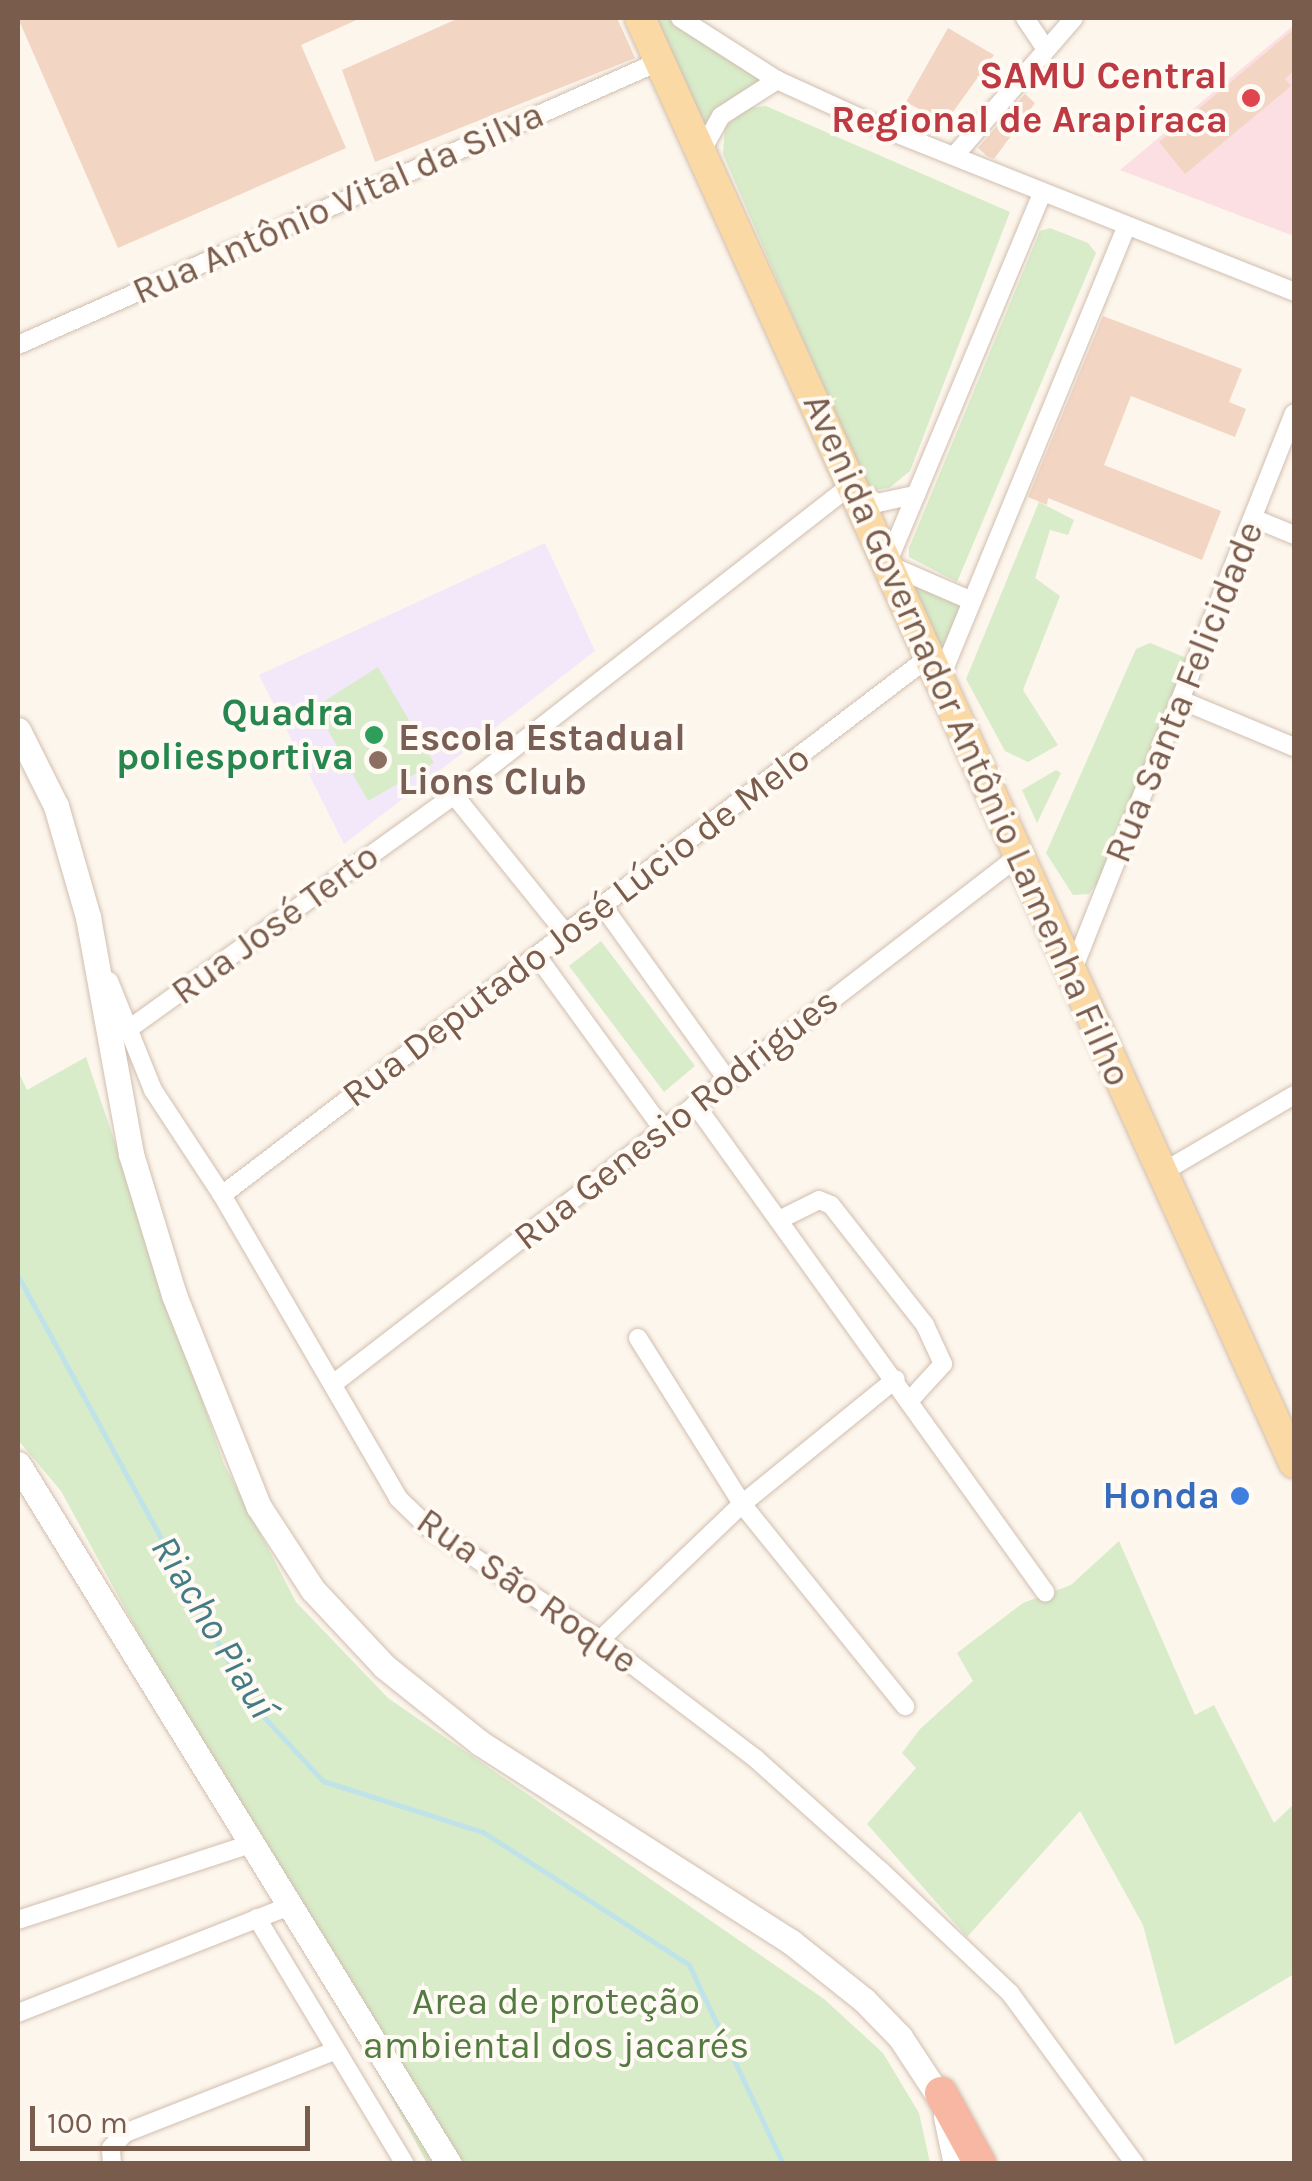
<!DOCTYPE html>
<html>
<head>
<meta charset="utf-8">
<style>
	body { margin:0 }
	#map { position:relative; width:1312px; height:2181px; overflow:hidden; background:#fdf6ec; font-family:Karla,sans-serif }
	div>[style] { position:absolute }
	.education>* { inset:0; background:#f3e8fa }
	.medical>* { inset:0; background:#fbdfe3 }
	.green>* { inset:0; background:#d8ecc9 }
	.stream>* { height:5px; margin:-2.5px; padding:0 2.5px; transform-origin:2.5px; border-radius:2.5px; background:#bfe3e8 }
	.building>* { inset:0; background:#f3d5c3 }
	.roads { filter:drop-shadow(0 0 2px #d1beb0) drop-shadow(0 0 2px #d1beb0) }
	.street>* { height:18px; margin:-9px; padding:0 9px; transform-origin:9px; border-radius:9px; background:#fff }
	.secondary>* { height:25px; margin:-12.5px; padding:0 12.5px; transform-origin:12.5px; border-radius:12.5px; background:#fff }
	.primary>* { height:30px; margin:-15px; padding:0 15px; transform-origin:15px; border-radius:15px; background:#fbd9a5 }
	.highway>* { height:32px; margin:-16px; padding:0 16px; transform-origin:16px; border-radius:16px; background:#f7b7a3 }
	.dots>* { width:28px; height:28px; translate:-50% -50%; box-sizing:border-box; border:5px solid #fffaf3; border-radius:50% }
	span { translate:-50% -50%; white-space:nowrap; text-align:center; line-height:1.15; -webkit-text-stroke:8px #fffaf3; paint-order:stroke }
	.health-label { font-size:38px; color:#be3a42; font-weight:700 }
	.right { translate:-100% -50%; text-align:right }
	.street-label { font-size:38px; color:#7a5c4d }
	.leisure-label { font-size:38px; color:#27864d; font-weight:700 }
	.education-label { font-size:38px; color:#785e54; font-weight:700 }
	.left { translate:0 -50%; text-align:left }
	.shop-label { font-size:38px; color:#366cbe; font-weight:700 }
	.park-label { font-size:38px; color:#537a41 }
	.water-label { font-size:40px; color:#437c86; font-style:italic }
	.frame { position:absolute; inset:0; border:20px solid #7a5c4d; pointer-events:none }
	.scale { position:absolute; left:30px; top:2106px; width:280px; height:45px; box-sizing:border-box; border:5px solid #7a5c4d; border-top:0; padding-left:12px; font-size:30px; line-height:35px; white-space:nowrap; color:#7a5c4d; -webkit-text-stroke:8px #fffaf3; paint-order:stroke }
</style>
</head>
<body>
<div id="map">
	<div class="education">
		<div style="clip-path:polygon(545px 543px,595px 651px,344px 844px,259px 675px)"></div>
	</div>
	<div class="medical">
		<div style="clip-path:polygon(1294px 25px,1294px 236px,1120px 170px)"></div>
	</div>
	<div class="green">
		<div style="clip-path:polygon(640px 18px,684px 18px,777px 80px,721px 116px,701px 152px)"></div>
		<div style="clip-path:polygon(766px 106px,1010px 212px,910px 471px,889px 488px,874px 490px,864px 481px,723px 154px,725px 126px,748px 108px)"></div>
		<div style="clip-path:polygon(1050px 228px,1088px 243px,1096px 253px,957px 582px,909px 557px,909px 548px,1040px 231px)"></div>
		<div style="clip-path:polygon(1039px 502px,1074px 520px,1068px 535px,1050px 530px,1035px 578px,1060px 596px,1023px 690px,1058px 745px,1028px 762px,1005px 751px,966px 679px)"></div>
		<div style="clip-path:polygon(887px 564px,972px 601px,940px 680px)"></div>
		<div style="clip-path:polygon(1150px 643px,1189px 659px,1098px 882px,1089px 894px,1073px 895px,1046px 853px,1136px 649px)"></div>
		<div style="clip-path:polygon(378px 667px,434px 763px,368px 801px,315px 707px)"></div>
		<div style="clip-path:polygon(1056px 770px,1061px 773px,1037px 823px,1022px 790px)"></div>
		<div style="clip-path:polygon(601px 941px,695px 1066px,664px 1092px,569px 966px)"></div>
		<div style="clip-path:polygon(86px 1057px,224px 1464px,296px 1602px,388px 1698px,824px 1999px,883px 2053px,919px 2113px,930px 2163px,427px 2163px,61px 1491px,18px 1440px,18px 1071px,27px 1090px)"></div>
		<div style="clip-path:polygon(1119px 1541px,1195px 1715px,1214px 1705px,1274px 1823px,1294px 1804px,1294px 1974px,1175px 2045px,1143px 1925px,1080px 1811px,967px 1937px,867px 1824px,916px 1768px,902px 1753px,920px 1729px,973px 1681px,957px 1653px,1023px 1603px,1071px 1585px)"></div>
	</div>
	<div class="stream">
		<div style="left:18px;top:1276px;width:485px;rotate:61.4deg"></div>
		<div style="left:250px;top:1702px;width:108px;rotate:47.3deg"></div>
		<div style="left:323px;top:1781px;width:168px;rotate:17.7deg"></div>
		<div style="left:483px;top:1832px;width:245px;rotate:32.8deg"></div>
		<div style="left:689px;top:1965px;width:220px;rotate:64.7deg"></div>
	</div>
	<div class="building">
		<div style="clip-path:polygon(18px 18px,361px 18px,301px 45px,346px 148px,118px 248px)"></div>
		<div style="clip-path:polygon(459px 18px,617px 18px,635px 58px,375px 162px,342px 70px)"></div>
		<div style="clip-path:polygon(948px 28px,994px 55px,945px 123px,906px 102px)"></div>
		<div style="clip-path:polygon(1294px 29px,1294px 71px,1285px 79px,1291px 86px,1185px 174px,1159px 142px)"></div>
		<div style="clip-path:polygon(1025px 94px,1035px 103px,994px 159px,987px 156px,978px 148px)"></div>
		<div style="clip-path:polygon(1103px 316px,1242px 369px,1229px 402px,1246px 409px,1235px 437px,1131px 396px,1104px 465px,1221px 511px,1202px 560px,1048px 498px,1047px 505px,1028px 497px)"></div>
	</div>
	<div class="roads">
		<div class="street">
			<div style="left:680px;top:18px;width:115px;rotate:32.6deg"></div>
			<div style="left:777px;top:80px;width:113px;rotate:24.5deg"></div>
			<div style="left:880px;top:127px;width:446px;rotate:21.7deg"></div>
			<div style="left:1025px;top:18px;width:36px;rotate:56deg"></div>
			<div style="left:701px;top:152px;width:41px;rotate:-60.9deg"></div>
			<div style="left:721px;top:116px;width:67px;rotate:-32.7deg"></div>
			<div style="left:955px;top:155px;width:181px;rotate:-49deg"></div>
			<div style="left:18px;top:345px;width:700px;rotate:-23.85deg"></div>
			<div style="left:1253px;top:518px;width:44px;rotate:22.5deg"></div>
			<div style="left:972px;top:601px;width:93px;rotate:-156.5deg"></div>
			<div style="left:887px;top:564px;width:402px;rotate:-67.3deg"></div>
			<div style="left:940px;top:679px;width:489px;rotate:-67.6deg"></div>
			<div style="left:1181px;top:700px;width:122px;rotate:22.6deg"></div>
			<div style="left:454px;top:795px;width:179px;rotate:51.1deg"></div>
			<div style="left:603px;top:906px;width:213px;rotate:54.4deg"></div>
			<div style="left:537px;top:956px;width:213px;rotate:54deg"></div>
			<div style="left:1072px;top:972px;width:601px;rotate:-68.34deg"></div>
			<div style="left:109px;top:981px;width:118px;rotate:68deg"></div>
			<div style="left:153px;top:1090px;width:126px;rotate:56.7deg"></div>
			<div style="left:222px;top:1195px;width:350px;rotate:59.8deg"></div>
			<div style="left:398px;top:1498px;width:42px;rotate:44deg"></div>
			<div style="left:428px;top:1527px;width:206px;rotate:33.3deg"></div>
			<div style="left:600px;top:1640px;width:195px;rotate:37.3deg"></div>
			<div style="left:755px;top:1758px;width:169px;rotate:41.9deg"></div>
			<div style="left:881px;top:1871px;width:178px;rotate:43.4deg"></div>
			<div style="left:1010px;top:1993px;width:212px;rotate:53.8deg"></div>
			<div style="left:126px;top:1031px;width:404px;rotate:-35.7deg"></div>
			<div style="left:454px;top:795px;width:504px;rotate:-37.98deg"></div>
			<div style="left:851px;top:485px;width:32px;rotate:35deg"></div>
			<div style="left:877px;top:503px;width:40px;rotate:-12deg"></div>
			<div style="left:695px;top:1104px;width:601px;rotate:54.35deg"></div>
			<div style="left:1163px;top:1172px;width:152px;rotate:-30.4deg"></div>
			<div style="left:222px;top:1195px;width:888px;rotate:-37.27deg"></div>
			<div style="left:781px;top:1219px;width:42px;rotate:-26.6deg"></div>
			<div style="left:819px;top:1200px;width:13px;rotate:23deg"></div>
			<div style="left:831px;top:1205px;width:152px;rotate:51.9deg"></div>
			<div style="left:925px;top:1325px;width:43px;rotate:65.2deg"></div>
			<div style="left:943px;top:1364px;width:47px;rotate:132.4deg"></div>
			<div style="left:638px;top:1338px;width:196px;rotate:57.9deg"></div>
			<div style="left:742px;top:1504px;width:260px;rotate:51.1deg"></div>
			<div style="left:333px;top:1384px;width:867px;rotate:-37.6deg"></div>
			<div style="left:600px;top:1640px;width:197px;rotate:-43.8deg"></div>
			<div style="left:742px;top:1504px;width:198px;rotate:-39.1deg"></div>
			<div style="left:257px;top:1918px;width:287px;rotate:59deg"></div>
			<div style="left:18px;top:1920px;width:241px;rotate:-18.1deg"></div>
			<div style="left:18px;top:2013px;width:292px;rotate:-21.5deg"></div>
			<div style="left:112px;top:2164px;width:16px;rotate:-94deg"></div>
			<div style="left:111px;top:2148px;width:21px;rotate:-47deg"></div>
			<div style="left:125px;top:2133px;width:225px;rotate:-21.4deg"></div>
		</div>
		<div class="secondary">
			<div style="left:18px;top:730px;width:85px;rotate:63.4deg"></div>
			<div style="left:56px;top:806px;width:116px;rotate:73.9deg"></div>
			<div style="left:88px;top:917px;width:241px;rotate:79.7deg"></div>
			<div style="left:131px;top:1154px;width:147px;rotate:73deg"></div>
			<div style="left:174px;top:1295px;width:228px;rotate:68.2deg"></div>
			<div style="left:259px;top:1507px;width:99px;rotate:57deg"></div>
			<div style="left:313px;top:1590px;width:104px;rotate:46.9deg"></div>
			<div style="left:384px;top:1666px;width:123px;rotate:38.7deg"></div>
			<div style="left:480px;top:1743px;width:368px;rotate:32.6deg"></div>
			<div style="left:790px;top:1941px;width:95px;rotate:38.6deg"></div>
			<div style="left:864px;top:2000px;width:52px;rotate:45.8deg"></div>
			<div style="left:900px;top:2037px;width:87px;rotate:56.7deg"></div>
			<div style="left:18px;top:1464px;width:822px;rotate:58.38deg"></div>
			<div style="left:946px;top:2117px;width:48px;rotate:78deg"></div>
		</div>
		<div class="primary">
			<div style="left:640px;top:18px;width:1586px;rotate:65.65deg"></div>
		</div>
		<div class="highway">
			<div style="left:941px;top:2093px;width:81px;rotate:61.2deg"></div>
		</div>
	</div>
	<div class="dots">
		<div style="left:1251px;top:98px;background:#e0444e"></div>
		<div style="left:374px;top:735px;background:#2e9e5b"></div>
		<div style="left:378px;top:760px;background:#8d6e63"></div>
		<div style="left:1240px;top:1496px;background:#3f7fe0"></div>
	</div>
	<div class="health-label">
		<span class="right" style="left:1228px;top:98px">SAMU Central<br>Regional de Arapiraca</span>
	</div>
	<div class="street-label">
		<span style="left:338px;top:203px;rotate:-24deg">Rua Antônio Vital da Silva</span>
		<span style="left:1184px;top:692px;rotate:-68deg">Rua Santa Felicidade</span>
		<span style="left:967px;top:740px;rotate:66deg">Avenida Governador Antônio Lamenha Filho</span>
		<span style="left:275px;top:924px;rotate:-36deg">Rua José Terto</span>
		<span style="left:576px;top:926px;rotate:-37deg">Rua Deputado José Lúcio de Melo</span>
		<span style="left:676px;top:1119px;rotate:-38deg">Rua Genesio Rodrigues</span>
		<span style="left:527px;top:1591px;rotate:35deg">Rua São Roque</span>
	</div>
	<div class="leisure-label">
		<span class="right" style="left:354px;top:735px">Quadra<br>poliesportiva</span>
	</div>
	<div class="education-label">
		<span class="left" style="left:398px;top:760px">Escola Estadual<br>Lions Club</span>
	</div>
	<div class="shop-label">
		<span class="right" style="left:1220px;top:1496px">Honda</span>
	</div>
	<div class="park-label">
		<span style="left:556px;top:2024px">Area de proteção<br>ambiental dos jacarés</span>
	</div>
	<div class="water-label">
		<span style="left:214px;top:1627px;rotate:59deg">Riacho Piauí</span>
	</div>
	<div class="frame"></div>
	<div class="scale">100 m</div>
</div>
</body>
</html>
